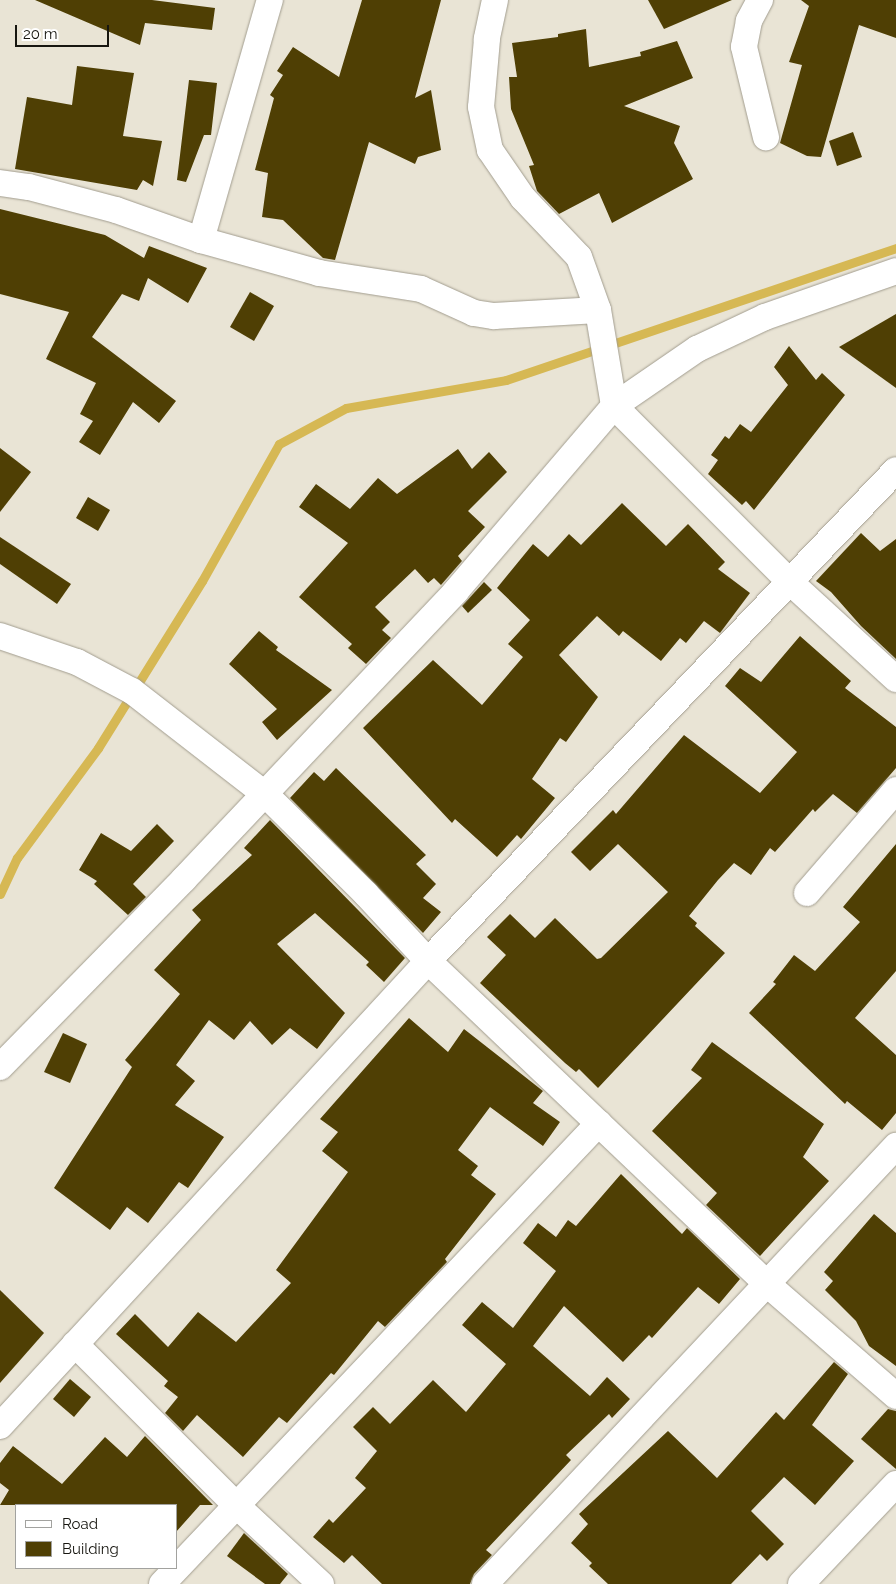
<!DOCTYPE html>
<html>
<head>
<meta charset="utf-8">
<style>
	body { margin:0 }
	#map { position:relative; width:896px; height:1584px; overflow:hidden; background:#e9e4d5; font-family:Raleway,sans-serif }
	div>[style] { position:absolute }
	.stream>* { height:9px; margin:-4.5px; padding:0 4.5px; transform-origin:4.5px; border-radius:4.5px; background:#d6b854 }
	.building>* { inset:0; background:#4f3f04 }
	.roads { filter:drop-shadow(0 0 1px #a29d8f) drop-shadow(0 0 1px #a29d8f) }
	.minor>* { height:26px; margin:-13px; padding:0 13px; transform-origin:13px; border-radius:13px; background:#fff }
	span { translate:-50% -50%; white-space:nowrap; text-align:center; line-height:1.15; -webkit-text-stroke:5px #fff; paint-order:stroke }
	.legend { position:absolute; left:15px; top:1504px; width:162px; height:65px; box-sizing:border-box; background:#fff; border:1px solid #a2a29f; margin:0; padding:6px 9px; list-style:none; font-size:15px; color:#171610 }
	.legend li { display:flex; align-items:center; gap:10px; height:25px }
	.legend b { width:25px; border:1px solid #a2a29f }
	.scale { position:absolute; left:15px; top:25px; width:94px; height:22px; box-sizing:border-box; border:2px solid #171610; border-top:0; padding-left:6px; font-size:15px; line-height:18px; white-space:nowrap; color:#171610; -webkit-text-stroke:4px #fff; paint-order:stroke }
</style>
</head>
<body>
<div id="map">
	<div class="stream">
		<div style="left:0;top:894px;width:40px;rotate:-65deg"></div>
		<div style="left:17px;top:858px;width:137px;rotate:-53.6deg"></div>
		<div style="left:98px;top:748px;width:197px;rotate:-58.1deg"></div>
		<div style="left:202px;top:581px;width:157px;rotate:-60.7deg"></div>
		<div style="left:279px;top:444px;width:76px;rotate:-28.2deg"></div>
		<div style="left:346px;top:408px;width:162px;rotate:-9.9deg"></div>
		<div style="left:506px;top:380px;width:412px;rotate:-18.7deg"></div>
	</div>
	<div class="building">
		<div style="clip-path:polygon(35px 0,152px 0,215px 8px,212px 30px,145px 23px,140px 45px)"></div>
		<div style="clip-path:polygon(362px 0,441px 0,415px 98px,431px 90px,441px 150px,418px 157px,415px 164px,369px 142px,335px 260px,323px 258px,283px 220px,262px 217px,268px 173px,255px 170px,274px 98px,270px 95px,283px 75px,277px 71px,293px 47px,339px 77px)"></div>
		<div style="clip-path:polygon(648px 0,732px 0,664px 29px)"></div>
		<div style="clip-path:polygon(801px 0,896px 0,896px 38px,859px 25px,821px 157px,807px 156px,780px 143px,802px 65px,789px 62px,809px 6px)"></div>
		<div style="clip-path:polygon(586px 29px,589px 67px,641px 56px,640px 52px,677px 41px,693px 78px,624px 106px,680px 126px,674px 143px,693px 179px,612px 223px,599px 193px,559px 214px,537px 191px,529px 166px,534px 165px,511px 109px,509px 77px,517px 77px,512px 43px,558px 37px,558px 34px)"></div>
		<div style="clip-path:polygon(77px 66px,134px 73px,123px 136px,162px 141px,153px 186px,143px 180px,137px 190px,15px 169px,27px 97px,72px 105px)"></div>
		<div style="clip-path:polygon(189px 80px,217px 83px,211px 135px,204px 135px,186px 182px,177px 180px)"></div>
		<div style="clip-path:polygon(853px 132px,862px 157px,837px 166px,829px 141px)"></div>
		<div style="clip-path:polygon(0 209px,105px 235px,144px 258px,149px 246px,207px 268px,188px 303px,148px 278px,139px 301px,122px 294px,92px 337px,176px 401px,159px 423px,133px 402px,100px 455px,79px 442px,93px 421px,80px 414px,96px 383px,46px 359px,69px 312px,0 294px)"></div>
		<div style="clip-path:polygon(250px 292px,274px 306px,254px 341px,230px 327px)"></div>
		<div style="clip-path:polygon(896px 314px,896px 388px,839px 347px)"></div>
		<div style="clip-path:polygon(789px 346px,816px 380px,822px 373px,845px 395px,754px 510px,746px 501px,742px 505px,708px 474px,718px 460px,711px 455px,725px 436px,729px 439px,740px 424px,751px 432px,788px 385px,774px 367px)"></div>
		<div style="clip-path:polygon(0 448px,31px 472px,0 512px)"></div>
		<div style="clip-path:polygon(458px 449px,472px 469px,489px 452px,507px 472px,468px 511px,485px 527px,458px 556px,462px 561px,441px 585px,434px 578px,428px 583px,415px 569px,375px 607px,390px 622px,382px 630px,391px 638px,366px 664px,348px 648px,352px 644px,299px 597px,348px 543px,299px 507px,316px 484px,350px 509px,378px 478px,397px 494px)"></div>
		<div style="clip-path:polygon(88px 497px,110px 510px,98px 531px,76px 518px)"></div>
		<div style="clip-path:polygon(622px 503px,666px 546px,688px 524px,725px 562px,718px 569px,750px 593px,720px 633px,704px 621px,686px 643px,680px 638px,661px 661px,623px 631px,619px 636px,597px 616px,559px 655px,598px 697px,566px 742px,560px 738px,532px 779px,555px 798px,521px 839px,517px 835px,497px 857px,455px 819px,452px 823px,363px 728px,433px 660px,482px 705px,523px 657px,508px 644px,530px 620px,497px 588px,533px 544px,548px 557px,569px 534px,581px 545px)"></div>
		<div style="clip-path:polygon(861px 533px,880px 551px,896px 539px,896px 659px,861px 626px,831px 592px,816px 581px)"></div>
		<div style="clip-path:polygon(0 537px,71px 584px,57px 604px,0 564px)"></div>
		<div style="clip-path:polygon(484px 582px,492px 590px,468px 613px,462px 606px)"></div>
		<div style="clip-path:polygon(259px 631px,278px 647px,276px 650px,332px 690px,277px 740px,262px 722px,277px 709px,229px 664px)"></div>
		<div style="clip-path:polygon(800px 636px,851px 681px,845px 688px,896px 727px,896px 768px,857px 813px,833px 794px,815px 812px,813px 809px,775px 852px,770px 848px,751px 875px,734px 863px,718px 880px,689px 916px,697px 923px,695px 926px,725px 953px,598px 1088px,579px 1069px,576px 1072px,565px 1063px,480px 983px,506px 955px,487px 937px,510px 914px,535px 938px,555px 918px,597px 959px,601px 958px,668px 892px,618px 844px,590px 871px,571px 852px,613px 810px,616px 814px,684px 735px,760px 793px,797px 752px,725px 686px,740px 668px,761px 682px)"></div>
		<div style="clip-path:polygon(336px 768px,426px 855px,416px 864px,436px 884px,423px 898px,441px 912px,423px 933px,290px 798px,314px 772px,324px 781px)"></div>
		<div style="clip-path:polygon(270px 820px,405px 958px,384px 982px,366px 965px,369px 962px,315px 913px,277px 944px,345px 1013px,317px 1049px,290px 1028px,272px 1045px,250px 1021px,234px 1040px,209px 1020px,176px 1065px,195px 1081px,175px 1105px,224px 1137px,188px 1188px,179px 1182px,148px 1223px,127px 1207px,110px 1230px,54px 1188px,132px 1067px,125px 1060px,180px 994px,154px 970px,201px 920px,192px 910px,252px 855px,244px 848px)"></div>
		<div style="clip-path:polygon(157px 824px,174px 841px,133px 884px,146px 897px,128px 915px,94px 884px,97px 881px,79px 870px,101px 833px,131px 851px)"></div>
		<div style="clip-path:polygon(896px 844px,896px 971px,855px 1018px,896px 1055px,896px 1113px,882px 1130px,847px 1101px,845px 1104px,749px 1013px,776px 984px,773px 982px,794px 955px,815px 971px,860px 922px,843px 907px)"></div>
		<div style="clip-path:polygon(409px 1018px,448px 1052px,464px 1029px,543px 1091px,533px 1103px,560px 1122px,543px 1146px,490px 1107px,458px 1150px,478px 1166px,471px 1175px,496px 1194px,445px 1259px,447px 1262px,385px 1327px,378px 1321px,334px 1375px,331px 1373px,287px 1423px,279px 1417px,243px 1457px,197px 1415px,183px 1431px,165px 1413px,178px 1397px,164px 1386px,168px 1381px,116px 1334px,135px 1314px,168px 1347px,198px 1312px,236px 1342px,291px 1283px,276px 1270px,348px 1172px,322px 1151px,338px 1132px,320px 1119px)"></div>
		<div style="clip-path:polygon(63px 1033px,87px 1044px,70px 1083px,44px 1072px)"></div>
		<div style="clip-path:polygon(712px 1042px,824px 1124px,803px 1157px,829px 1181px,760px 1256px,706px 1205px,717px 1193px,652px 1131px,702px 1078px,691px 1070px)"></div>
		<div style="clip-path:polygon(621px 1174px,682px 1234px,687px 1228px,740px 1279px,719px 1304px,698px 1287px,652px 1338px,649px 1335px,623px 1362px,564px 1306px,533px 1346px,590px 1396px,607px 1377px,630px 1399px,612px 1418px,609px 1414px,566px 1455px,571px 1460px,486px 1550px,492px 1555px,474px 1574px,470px 1584px,382px 1584px,352px 1555px,344px 1563px,313px 1537px,329px 1519px,333px 1523px,366px 1488px,355px 1478px,377px 1451px,353px 1427px,373px 1407px,390px 1424px,433px 1380px,466px 1412px,506px 1364px,462px 1325px,482px 1302px,513px 1328px,556px 1271px,523px 1243px,538px 1223px,556px 1237px,568px 1220px,576px 1226px)"></div>
		<div style="clip-path:polygon(874px 1214px,896px 1233px,896px 1366px,869px 1346px,856px 1321px,825px 1290px,833px 1281px,824px 1272px)"></div>
		<div style="clip-path:polygon(0 1290px,44px 1333px,0 1383px)"></div>
		<div style="clip-path:polygon(834px 1362px,848px 1374px,812px 1425px,854px 1461px,815px 1505px,784px 1477px,751px 1511px,784px 1544px,767px 1561px,760px 1554px,731px 1584px,608px 1584px,589px 1566px,592px 1563px,571px 1543px,588px 1524px,579px 1514px,668px 1431px,717px 1478px,776px 1412px,784px 1420px)"></div>
		<div style="clip-path:polygon(70px 1379px,91px 1397px,74px 1417px,53px 1399px)"></div>
		<div style="clip-path:polygon(888px 1409px,896px 1411px,896px 1469px,861px 1439px)"></div>
		<div style="clip-path:polygon(145px 1436px,213px 1505px,200px 1505px,176px 1532px,176px 1505px,0 1505px,9px 1490px,0 1483px,0 1463px,13px 1446px,62px 1484px,105px 1437px,127px 1457px)"></div>
		<div style="clip-path:polygon(244px 1533px,288px 1574px,280px 1584px,265px 1584px,227px 1556px)"></div>
	</div>
	<div class="roads">
		<div class="minor">
			<div style="left:495px;top:0;width:40px;rotate:102deg"></div>
			<div style="left:487px;top:39px;width:68px;rotate:95deg"></div>
			<div style="left:481px;top:107px;width:44px;rotate:78.2deg"></div>
			<div style="left:490px;top:150px;width:58px;rotate:55.5deg"></div>
			<div style="left:523px;top:198px;width:81px;rotate:46.5deg"></div>
			<div style="left:579px;top:257px;width:56px;rotate:70.3deg"></div>
			<div style="left:598px;top:310px;width:97px;rotate:80.5deg"></div>
			<div style="left:614px;top:406px;width:247px;rotate:45deg"></div>
			<div style="left:789px;top:581px;width:145px;rotate:42.5deg"></div>
			<div style="left:760px;top:0;width:24px;rotate:118deg"></div>
			<div style="left:749px;top:21px;width:26px;rotate:101deg"></div>
			<div style="left:744px;top:47px;width:93px;rotate:76.3deg"></div>
			<div style="left:0;top:183px;width:29px;rotate:8deg"></div>
			<div style="left:29px;top:187px;width:90px;rotate:14.8deg"></div>
			<div style="left:116px;top:210px;width:90px;rotate:19.4deg"></div>
			<div style="left:201px;top:240px;width:123px;rotate:15.6deg"></div>
			<div style="left:319px;top:273px;width:103px;rotate:8.9deg"></div>
			<div style="left:421px;top:289px;width:58px;rotate:24.4deg"></div>
			<div style="left:474px;top:313px;width:20px;rotate:9deg"></div>
			<div style="left:494px;top:316px;width:104px;rotate:-3.3deg"></div>
			<div style="left:201px;top:240px;width:250px;rotate:-74deg"></div>
			<div style="left:0;top:636px;width:81px;rotate:18.7deg"></div>
			<div style="left:77px;top:662px;width:62px;rotate:27.8deg"></div>
			<div style="left:132px;top:691px;width:168px;rotate:37.8deg"></div>
			<div style="left:265px;top:794px;width:142px;rotate:44.7deg"></div>
			<div style="left:366px;top:894px;width:91px;rotate:47.2deg"></div>
			<div style="left:428px;top:961px;width:467px;rotate:43.6deg"></div>
			<div style="left:766px;top:1283px;width:172px;rotate:41deg"></div>
			<div style="left:807px;top:893px;width:136px;rotate:-49.2deg"></div>
			<div style="left:0;top:1067px;width:263px;rotate:-45.6deg"></div>
			<div style="left:184px;top:879px;width:396px;rotate:-46.6deg"></div>
			<div style="left:456px;top:591px;width:243px;rotate:-49.5deg"></div>
			<div style="left:614px;top:406px;width:101px;rotate:-34.5deg"></div>
			<div style="left:697px;top:349px;width:75px;rotate:-25.2deg"></div>
			<div style="left:765px;top:317px;width:139px;rotate:-19.3deg"></div>
			<div style="left:75px;top:1344px;width:228px;rotate:45deg"></div>
			<div style="left:236px;top:1505px;width:116px;rotate:42.9deg"></div>
			<div style="left:0;top:1426px;width:632px;rotate:-47.37deg"></div>
			<div style="left:428px;top:961px;width:678px;rotate:-46.37deg"></div>
			<div style="left:162px;top:1584px;width:635px;rotate:-46.53deg"></div>
			<div style="left:485px;top:1584px;width:601px;rotate:-46.82deg"></div>
			<div style="left:801px;top:1584px;width:138px;rotate:-46.5deg"></div>
		</div>
	</div>
	<ul class="legend">
	<li><b style="height:6px;background:#fff"></b>Road</li>
	<li><b style="height:14px;background:#4f3f04"></b>Building</li>
	</ul>
	<div class="scale">20 m</div>
</div>
</body>
</html>
